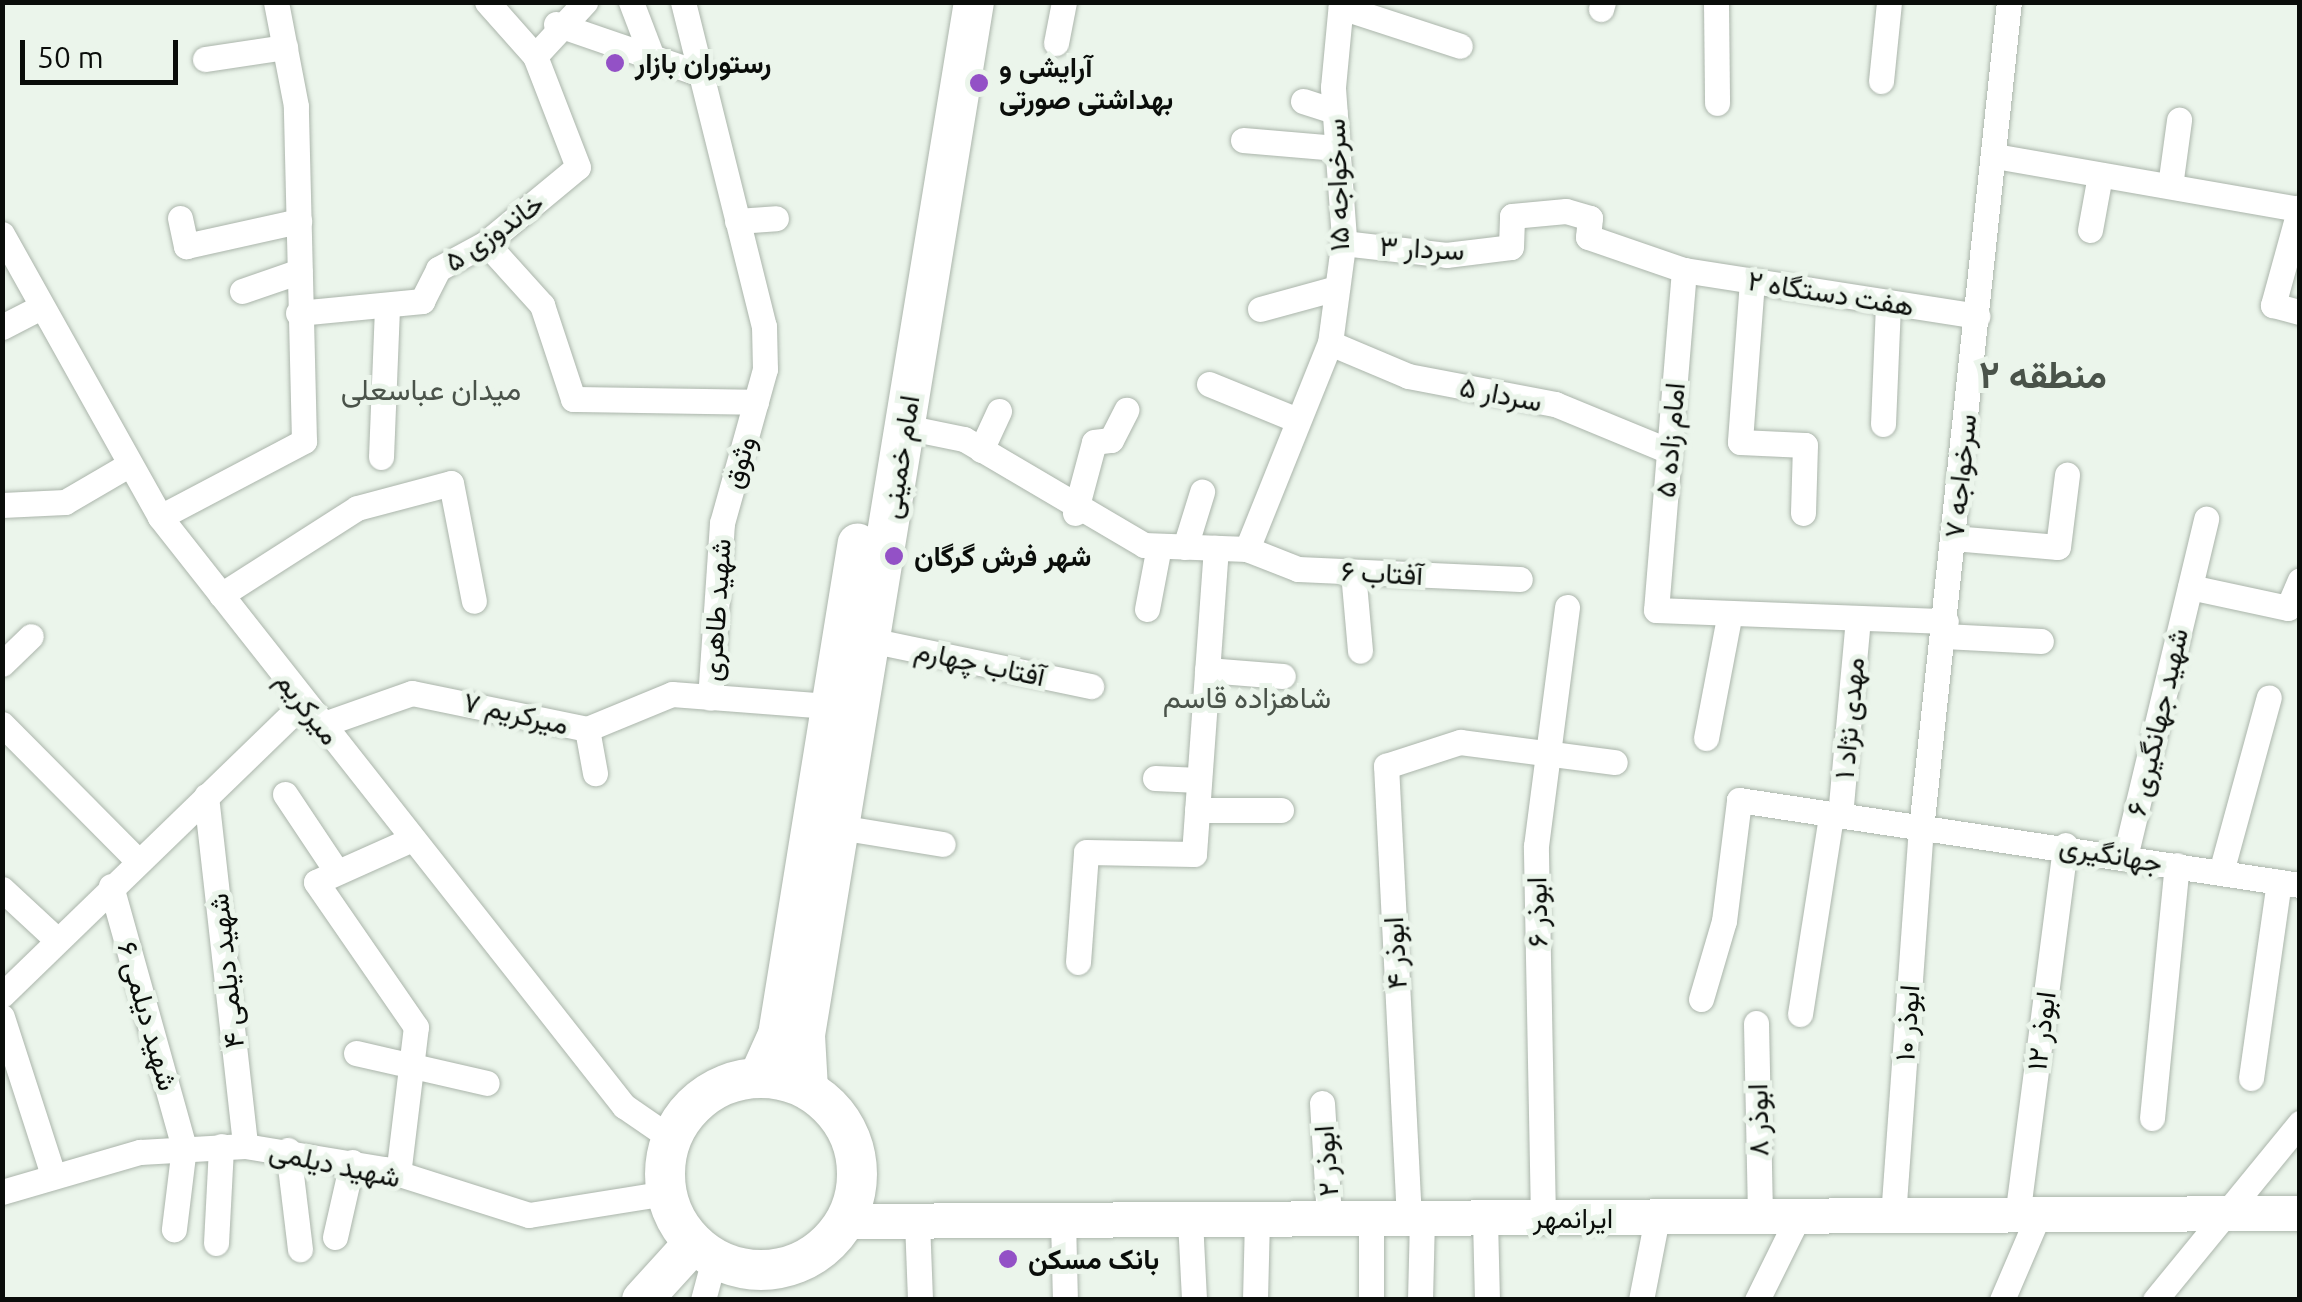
<!DOCTYPE html>
<html>
<head>
<meta charset="utf-8">
<style>
	body { margin:0 }
	#map { position:relative; width:2302px; height:1302px; overflow:hidden; background:#ebf5eb; font-family:Ubuntu,Vazirmatn,sans-serif }
	div>[style] { position:absolute }
	.roads { filter:drop-shadow(0 0 2px #abb5ab) drop-shadow(0 0 2px #abb5ab) }
	.street>* { height:25px; margin:-12.5px; padding:0 12.5px; transform-origin:12.5px; border-radius:12.5px; background:#fff }
	.secondary>* { height:35px; margin:-17.5px; padding:0 17.5px; transform-origin:17.5px; border-radius:17.5px; background:#fff }
	.primary>* { height:40px; margin:-20px; padding:0 20px; transform-origin:20px; border-radius:20px; background:#fff }
	.primary>.ring { margin:-20px; padding:0; box-sizing:content-box; background:none; border:40px solid #fff; border-radius:50% }
	.dots>* { width:28px; height:28px; translate:-50% -50%; box-sizing:border-box; border:5px solid #ebf5eb; border-radius:50% }
	span { translate:-50% -50%; white-space:nowrap; text-align:center; line-height:1.15; -webkit-text-stroke:10px #ebf5eb; paint-order:stroke }
	.poi-label { font-size:28px; color:#0a0d0a; font-weight:700 }
	.left { translate:0 -50%; text-align:left }
	.street-label { font-size:28px; color:#0a0d0a }
	.neighbourhood-label { font-size:30px; color:#4a534a }
	.district-label { font-size:38px; color:#4a534a; font-weight:700 }
	.frame { position:absolute; inset:0; border:5px solid #0a0d0a; pointer-events:none }
	.scale { position:absolute; left:20px; top:40px; width:158px; height:45px; box-sizing:border-box; border:5px solid #0a0d0a; border-top:0; padding-left:12px; font-size:30px; line-height:35px; white-space:nowrap; color:#0a0d0a; -webkit-text-stroke:8px #ebf5eb; paint-order:stroke }
</style>
</head>
<body>
<div id="map">
	<div class="roads">
		<div class="street">
			<div style="left:631px;top:2px;width:59px;rotate:69.1deg"></div>
			<div style="left:683px;top:2px;width:334px;rotate:76deg"></div>
			<div style="left:764px;top:326px;width:43px;rotate:88.7deg"></div>
			<div style="left:765px;top:369px;width:160px;rotate:105.6deg"></div>
			<div style="left:722px;top:523px;width:175px;rotate:93.9deg"></div>
			<div style="left:1716px;top:2px;width:101px;rotate:89.4deg"></div>
			<div style="left:1341px;top:7px;width:125px;rotate:18.1deg"></div>
			<div style="left:1601px;top:9px;width:7px;rotate:-74deg"></div>
			<div style="left:556px;top:24px;width:153px;rotate:19deg"></div>
			<div style="left:1056px;top:43px;width:42px;rotate:-79deg"></div>
			<div style="left:535px;top:56px;width:74px;rotate:-47.2deg"></div>
			<div style="left:205px;top:59px;width:81px;rotate:-8.5deg"></div>
			<div style="left:1881px;top:81px;width:79px;rotate:-84.2deg"></div>
			<div style="left:1303px;top:101px;width:33px;rotate:18deg"></div>
			<div style="left:1243px;top:140px;width:94px;rotate:4.9deg"></div>
			<div style="left:1995px;top:156px;width:309px;rotate:9.9deg"></div>
			<div style="left:2170px;top:186px;width:67px;rotate:-82.2deg"></div>
			<div style="left:2300px;top:207px;width:102px;rotate:105.4deg"></div>
			<div style="left:2273px;top:305px;width:28px;rotate:15deg"></div>
			<div style="left:180px;top:218px;width:29px;rotate:78deg"></div>
			<div style="left:186px;top:246px;width:116px;rotate:-12.5deg"></div>
			<div style="left:737px;top:221px;width:39px;rotate:-4deg"></div>
			<div style="left:2090px;top:230px;width:56px;rotate:-79.7deg"></div>
			<div style="left:2px;top:234px;width:324px;rotate:60.8deg"></div>
			<div style="left:160px;top:517px;width:750px;rotate:51.77deg"></div>
			<div style="left:624px;top:1106px;width:58px;rotate:34.5deg"></div>
			<div style="left:486px;top:243px;width:84px;rotate:47.9deg"></div>
			<div style="left:542px;top:305px;width:99px;rotate:71.7deg"></div>
			<div style="left:573px;top:399px;width:183px;rotate:0.9deg"></div>
			<div style="left:1343px;top:243px;width:104px;rotate:6.6deg"></div>
			<div style="left:1446px;top:255px;width:65px;rotate:-7deg"></div>
			<div style="left:1511px;top:247px;width:31px;rotate:-88deg"></div>
			<div style="left:1512px;top:216px;width:54px;rotate:-5.3deg"></div>
			<div style="left:1566px;top:211px;width:25px;rotate:16deg"></div>
			<div style="left:1590px;top:218px;width:19px;rotate:96deg"></div>
			<div style="left:1588px;top:237px;width:102px;rotate:19deg"></div>
			<div style="left:1684px;top:270px;width:297px;rotate:8.9deg"></div>
			<div style="left:1684px;top:270px;width:341px;rotate:94.7deg"></div>
			<div style="left:1656px;top:610px;width:290px;rotate:2.2deg"></div>
			<div style="left:1752px;top:281px;width:161px;rotate:94.3deg"></div>
			<div style="left:1740px;top:442px;width:65px;rotate:2.6deg"></div>
			<div style="left:1805px;top:445px;width:68px;rotate:91.7deg"></div>
			<div style="left:242px;top:291px;width:61px;rotate:-19deg"></div>
			<div style="left:1260px;top:309px;width:80px;rotate:-15.3deg"></div>
			<div style="left:298px;top:313px;width:125px;rotate:-5.5deg"></div>
			<div style="left:422px;top:301px;width:36px;rotate:-63deg"></div>
			<div style="left:438px;top:269px;width:55px;rotate:-28.4deg"></div>
			<div style="left:486px;top:243px;width:119px;rotate:-39.6deg"></div>
			<div style="left:578px;top:167px;width:119px;rotate:-111.2deg"></div>
			<div style="left:535px;top:56px;width:72px;rotate:-131.6deg"></div>
			<div style="left:2px;top:327px;width:44px;rotate:-27.1deg"></div>
			<div style="left:1330px;top:343px;width:85px;rotate:22.9deg"></div>
			<div style="left:1408px;top:376px;width:150px;rotate:10.8deg"></div>
			<div style="left:1555px;top:404px;width:123px;rotate:22.4deg"></div>
			<div style="left:1209px;top:384px;width:95px;rotate:22.2deg"></div>
			<div style="left:1883px;top:424px;width:121px;rotate:-87.6deg"></div>
			<div style="left:905px;top:427px;width:60px;rotate:11.5deg"></div>
			<div style="left:964px;top:439px;width:209px;rotate:30.5deg"></div>
			<div style="left:1144px;top:545px;width:103px;rotate:2.2deg"></div>
			<div style="left:1247px;top:549px;width:55px;rotate:21.4deg"></div>
			<div style="left:1298px;top:569px;width:222px;rotate:2.6deg"></div>
			<div style="left:981px;top:450px;width:43px;rotate:-65.2deg"></div>
			<div style="left:381px;top:457px;width:152px;rotate:-87.7deg"></div>
			<div style="left:2px;top:505px;width:63px;rotate:-2.7deg"></div>
			<div style="left:65px;top:502px;width:69px;rotate:-30.3deg"></div>
			<div style="left:1075px;top:513px;width:73px;rotate:-75deg"></div>
			<div style="left:1094px;top:442px;width:17px;rotate:-7deg"></div>
			<div style="left:1111px;top:440px;width:34px;rotate:-63deg"></div>
			<div style="left:160px;top:517px;width:163px;rotate:-27.8deg"></div>
			<div style="left:304px;top:441px;width:335px;rotate:-91.4deg"></div>
			<div style="left:296px;top:106px;width:106px;rotate:-100.9deg"></div>
			<div style="left:1953px;top:538px;width:105px;rotate:4.9deg"></div>
			<div style="left:2058px;top:547px;width:73px;rotate:-82.9deg"></div>
			<div style="left:1185px;top:547px;width:58px;rotate:-72.8deg"></div>
			<div style="left:1247px;top:549px;width:222px;rotate:-68.1deg"></div>
			<div style="left:1330px;top:343px;width:106px;rotate:-82.4deg"></div>
			<div style="left:1344px;top:238px;width:151px;rotate:-94.2deg"></div>
			<div style="left:1333px;top:87px;width:85px;rotate:-84.6deg"></div>
			<div style="left:1353px;top:572px;width:79px;rotate:84.9deg"></div>
			<div style="left:2190px;top:587px;width:100px;rotate:12.1deg"></div>
			<div style="left:2288px;top:608px;width:30px;rotate:-67deg"></div>
			<div style="left:221px;top:595px;width:161px;rotate:-32.6deg"></div>
			<div style="left:357px;top:508px;width:97px;rotate:-14.9deg"></div>
			<div style="left:451px;top:483px;width:120px;rotate:79deg"></div>
			<div style="left:1147px;top:609px;width:64px;rotate:-79.2deg"></div>
			<div style="left:1944px;top:636px;width:97px;rotate:3deg"></div>
			<div style="left:870px;top:640px;width:226px;rotate:11.8deg"></div>
			<div style="left:2px;top:664px;width:40px;rotate:-44deg"></div>
			<div style="left:1207px;top:670px;width:76px;rotate:4.5deg"></div>
			<div style="left:2px;top:724px;width:192px;rotate:45.2deg"></div>
			<div style="left:321px;top:725px;width:96px;rotate:-19.4deg"></div>
			<div style="left:412px;top:693px;width:179px;rotate:11.6deg"></div>
			<div style="left:587px;top:729px;width:92px;rotate:-22.4deg"></div>
			<div style="left:672px;top:694px;width:157px;rotate:4.4deg"></div>
			<div style="left:587px;top:729px;width:45px;rotate:79.7deg"></div>
			<div style="left:1706px;top:738px;width:123px;rotate:-79.2deg"></div>
			<div style="left:1155px;top:778px;width:44px;rotate:2.6deg"></div>
			<div style="left:285px;top:794px;width:94px;rotate:56.3deg"></div>
			<div style="left:206px;top:796px;width:352px;rotate:83.6deg"></div>
			<div style="left:1197px;top:810px;width:84px"></div>
			<div style="left:1840px;top:816px;width:197px;rotate:-84.8deg"></div>
			<div style="left:839px;top:827px;width:105px;rotate:9.3deg"></div>
			<div style="left:2125px;top:857px;width:348px;rotate:-76.5deg"></div>
			<div style="left:2221px;top:872px;width:181px;rotate:-74.7deg"></div>
			<div style="left:111px;top:886px;width:271px;rotate:74.4deg"></div>
			<div style="left:184px;top:1147px;width:83px;rotate:97deg"></div>
			<div style="left:2px;top:889px;width:75px;rotate:42.8deg"></div>
			<div style="left:1078px;top:962px;width:110px;rotate:-85.8deg"></div>
			<div style="left:1086px;top:852px;width:108px;rotate:1.1deg"></div>
			<div style="left:1194px;top:854px;width:307px;rotate:-85.9deg"></div>
			<div style="left:2px;top:995px;width:419px;rotate:-44.1deg"></div>
			<div style="left:1701px;top:999px;width:81px;rotate:-73.6deg"></div>
			<div style="left:1724px;top:921px;width:122px;rotate:-82.9deg"></div>
			<div style="left:1739px;top:800px;width:567px;rotate:8.62deg"></div>
			<div style="left:1800px;top:1014px;width:201px;rotate:-81.1deg"></div>
			<div style="left:2px;top:1017px;width:166px;rotate:72.1deg"></div>
			<div style="left:1756px;top:1023px;width:194px;rotate:88.8deg"></div>
			<div style="left:356px;top:1053px;width:134px;rotate:12.9deg"></div>
			<div style="left:2251px;top:1078px;width:198px;rotate:-81.9deg"></div>
			<div style="left:1322px;top:1103px;width:116px;rotate:86.5deg"></div>
			<div style="left:2152px;top:1118px;width:254px;rotate:-84.4deg"></div>
			<div style="left:288px;top:1150px;width:100px;rotate:83.1deg"></div>
			<div style="left:398px;top:1175px;width:149px;rotate:-83.1deg"></div>
			<div style="left:416px;top:1027px;width:176px;rotate:-124.6deg"></div>
			<div style="left:316px;top:882px;width:105px;rotate:-24.1deg"></div>
			<div style="left:2px;top:1192px;width:144px;rotate:-16.2deg"></div>
			<div style="left:140px;top:1152px;width:105px;rotate:-3.3deg"></div>
			<div style="left:245px;top:1146px;width:141px;rotate:9.4deg"></div>
			<div style="left:384px;top:1169px;width:152px;rotate:17.6deg"></div>
			<div style="left:529px;top:1215px;width:139px;rotate:-9.1deg"></div>
			<div style="left:1893px;top:1217px;width:389px;rotate:-85.9deg"></div>
			<div style="left:1921px;top:829px;width:832px;rotate:-83.93deg"></div>
			<div style="left:2017px;top:1217px;width:375px;rotate:-82.6deg"></div>
			<div style="left:1543px;top:1218px;width:372px;rotate:-91.1deg"></div>
			<div style="left:1536px;top:846px;width:241px;rotate:-82.6deg"></div>
			<div style="left:1371px;top:1219px;width:81px;rotate:90deg"></div>
			<div style="left:1409px;top:1219px;width:454px;rotate:-92.9deg"></div>
			<div style="left:1386px;top:766px;width:78px;rotate:-18deg"></div>
			<div style="left:1460px;top:742px;width:156px;rotate:7.4deg"></div>
			<div style="left:1485px;top:1219px;width:81px;rotate:88.6deg"></div>
			<div style="left:1063px;top:1220px;width:80px;rotate:88.6deg"></div>
			<div style="left:1190px;top:1220px;width:80px;rotate:87.1deg"></div>
			<div style="left:917px;top:1221px;width:79px;rotate:87.8deg"></div>
			<div style="left:335px;top:1237px;width:77px;rotate:-77.2deg"></div>
			<div style="left:216px;top:1243px;width:97px;rotate:-87deg"></div>
			<div style="left:703px;top:1300px;width:42px;rotate:-75deg"></div>
			<div style="left:1255px;top:1300px;width:81px;rotate:-88.6deg"></div>
			<div style="left:1420px;top:1300px;width:81px;rotate:-88.6deg"></div>
			<div style="left:1641px;top:1300px;width:84px;rotate:-79deg"></div>
			<div style="left:1757px;top:1300px;width:93px;rotate:-63.7deg"></div>
			<div style="left:2002px;top:1300px;width:91px;rotate:-66.8deg"></div>
			<div style="left:2155px;top:1300px;width:229px;rotate:-50.7deg"></div>
		</div>
		<div class="secondary">
			<div style="left:845px;top:1221px;width:1455px;rotate:-0.32deg"></div>
		</div>
		<div class="primary">
			<div style="left:759px;top:1077px;width:46px;rotate:-65.7deg"></div>
			<div style="left:778px;top:1035px;width:498px;rotate:-80.8deg"></div>
			<div class="ring" style="left:665px;top:1078px;width:152px;height:152px"></div>
			<div style="left:808px;top:1089px;width:54px;rotate:-93.2deg"></div>
			<div style="left:805px;top:1035px;width:1047px;rotate:-80.71deg"></div>
			<div style="left:642px;top:1300px;width:76px;rotate:-47.7deg"></div>
		</div>
	</div>
	<div class="dots">
		<div style="left:615px;top:63px;background:#9351c6"></div>
		<div style="left:979px;top:83px;background:#9351c6"></div>
		<div style="left:894px;top:556px;background:#9351c6"></div>
		<div style="left:1008px;top:1259px;background:#9351c6"></div>
	</div>
	<div class="poi-label">
		<span class="left" style="left:635px;top:63px">رستوران بازار</span>
		<span class="left" style="left:999px;top:83px">آرایشی و<br>بهداشتی صورتی</span>
		<span class="left" style="left:914px;top:556px">شهر فرش گرگان</span>
		<span class="left" style="left:1028px;top:1259px">بانک مسکن</span>
	</div>
	<div class="street-label">
		<span style="left:1337px;top:185px;rotate:-92deg">سرخواجه ۱۵</span>
		<span style="left:494px;top:232px;rotate:-35deg">خاندوزی ۵</span>
		<span style="left:1422px;top:248px;rotate:3deg">۳ سردار</span>
		<span style="left:1831px;top:293px;rotate:9deg">هفت دستگاه ۲</span>
		<span style="left:1501px;top:394px;rotate:11deg">۵ سردار</span>
		<span style="left:1670px;top:440px;rotate:-85deg">۵ امام زاده</span>
		<span style="left:900px;top:457px;rotate:-81deg">امام خمینی</span>
		<span style="left:739px;top:462px;rotate:-74deg">وثوق</span>
		<span style="left:1960px;top:476px;rotate:-84deg">سرخواجه ۷</span>
		<span style="left:1382px;top:573px;rotate:3deg">آفتاب ۶</span>
		<span style="left:716px;top:610px;rotate:-86deg">شهید طاهری</span>
		<span style="left:980px;top:663px;rotate:12deg">آفتاب چهارم</span>
		<span style="left:308px;top:708px;rotate:52deg">میرکریم</span>
		<span style="left:516px;top:713px;rotate:13deg">۷ میرکریم</span>
		<span style="left:1849px;top:718px;rotate:-85deg">۱ مهدی نژاد</span>
		<span style="left:2157px;top:722px;rotate:-77deg">۶ شهید جهانگیری</span>
		<span style="left:2111px;top:854px;rotate:10deg">جهانگیری</span>
		<span style="left:1537px;top:912px;rotate:-91deg">ابوذر ۶</span>
		<span style="left:1395px;top:953px;rotate:-93deg">ابوذر ۴</span>
		<span style="left:226px;top:971px;rotate:-96deg">۴ شهید دیلمی</span>
		<span style="left:148px;top:1016px;rotate:74deg">۶ شهید دیلمی</span>
		<span style="left:1907px;top:1023px;rotate:-86deg">ابوذر ۱۰</span>
		<span style="left:2041px;top:1031px;rotate:-83deg">ابوذر ۱۲</span>
		<span style="left:1758px;top:1120px;rotate:-91deg">۸ ابوذر</span>
		<span style="left:1326px;top:1161px;rotate:-94deg">۲ ابوذر</span>
		<span style="left:335px;top:1164px;rotate:12deg">شهید دیلمی</span>
		<span style="left:1573px;top:1218px">ایرانمهر</span>
	</div>
	<div class="neighbourhood-label">
		<span style="left:431px;top:389px">میدان عباسعلی</span>
		<span style="left:1247px;top:697px">شاهزاده قاسم</span>
	</div>
	<div class="district-label">
		<span style="left:2043px;top:375px">منطقه ۲</span>
	</div>
	<div class="frame"></div>
	<div class="scale">50 m</div>
</div>
</body>
</html>
